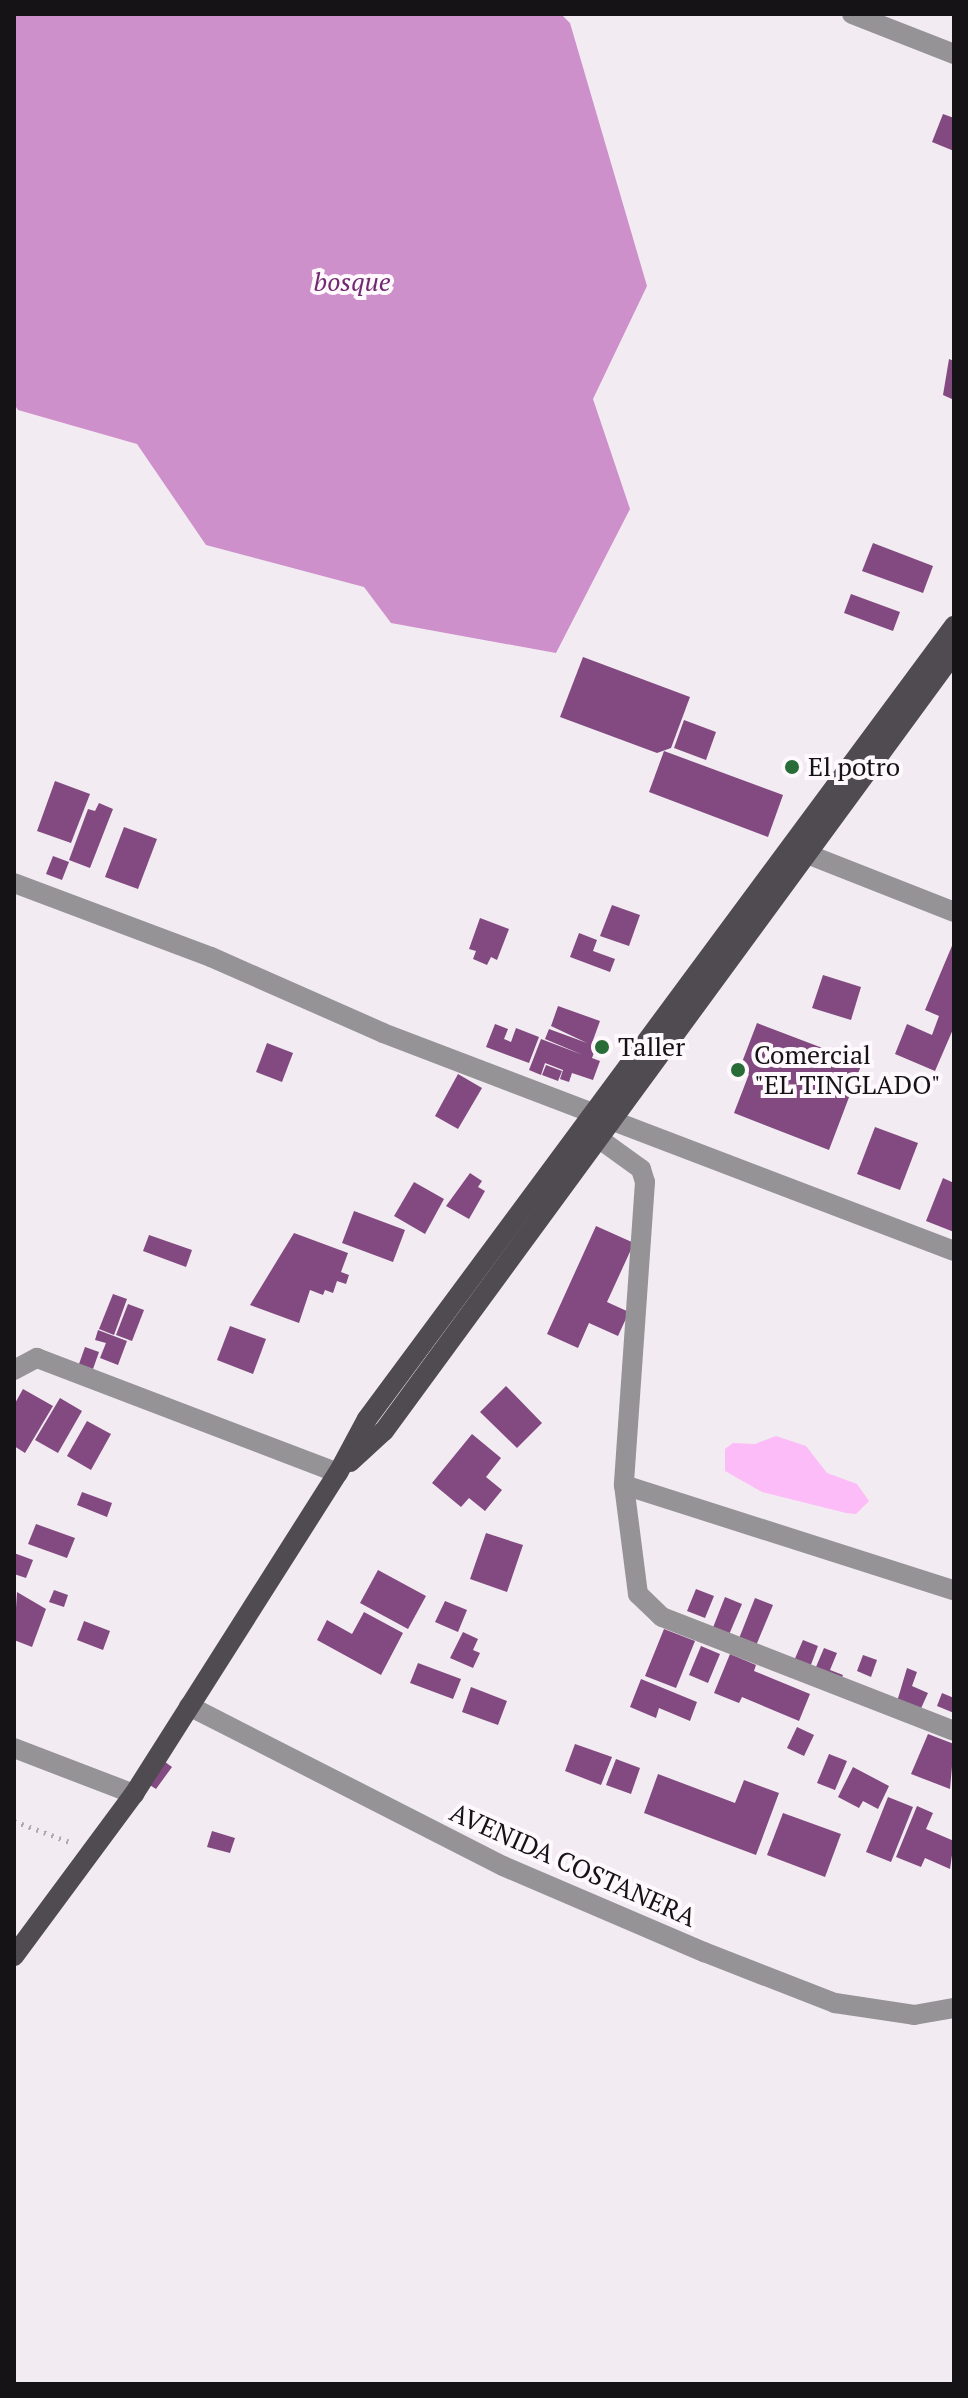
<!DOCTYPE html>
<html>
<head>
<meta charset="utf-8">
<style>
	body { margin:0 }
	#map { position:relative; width:968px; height:2398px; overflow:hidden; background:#f3ebf2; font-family:"PT Serif",serif }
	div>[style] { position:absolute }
	.forest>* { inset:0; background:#cd90ca }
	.water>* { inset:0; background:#fbbcf7 }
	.building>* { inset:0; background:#824a80 }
	.path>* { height:5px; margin-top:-2.5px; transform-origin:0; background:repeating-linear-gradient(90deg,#b0aab0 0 2px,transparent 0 8px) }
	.minor>* { height:20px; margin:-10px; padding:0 10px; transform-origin:10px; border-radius:10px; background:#969396 }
	.major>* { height:20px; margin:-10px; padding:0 10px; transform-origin:10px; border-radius:10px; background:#504b50 }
	.dots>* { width:22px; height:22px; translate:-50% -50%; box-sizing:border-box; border:4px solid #fff9fe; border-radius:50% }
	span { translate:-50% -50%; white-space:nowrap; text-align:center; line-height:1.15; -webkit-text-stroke:8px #fff9fe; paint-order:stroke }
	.park-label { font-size:26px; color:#712970; font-style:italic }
	.poi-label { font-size:26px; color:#151315 }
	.left { translate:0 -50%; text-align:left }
	.street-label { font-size:26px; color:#151315 }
	.frame { position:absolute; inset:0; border:16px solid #151315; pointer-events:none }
</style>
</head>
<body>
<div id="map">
	<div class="forest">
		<div style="clip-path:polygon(14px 14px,561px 14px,570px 23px,647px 286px,593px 399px,630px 509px,556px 653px,391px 623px,364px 587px,206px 545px,137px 444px,18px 410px,14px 404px)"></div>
	</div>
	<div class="water">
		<div style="clip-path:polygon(776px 1436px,806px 1446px,827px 1473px,857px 1484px,869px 1501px,856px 1514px,846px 1513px,762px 1492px,725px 1471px,725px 1449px,733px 1443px,755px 1444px)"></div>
	</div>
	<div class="building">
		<div style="clip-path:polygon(943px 114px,954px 118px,954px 151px,932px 142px)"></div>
		<div style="clip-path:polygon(949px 359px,954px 361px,954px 400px,943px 395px)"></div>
		<div style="clip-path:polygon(873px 543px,933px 566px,923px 593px,862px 571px)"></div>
		<div style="clip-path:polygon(851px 594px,900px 612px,893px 631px,844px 613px)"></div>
		<div style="clip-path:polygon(583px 657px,690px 697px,671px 748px,657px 753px,560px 717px)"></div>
		<div style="clip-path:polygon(684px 720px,716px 732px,706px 760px,674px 748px)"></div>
		<div style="clip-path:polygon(664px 751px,783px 795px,768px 837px,649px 792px)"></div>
		<div style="clip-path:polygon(55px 781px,90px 794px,71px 843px,37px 831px)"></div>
		<div style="clip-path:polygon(99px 803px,113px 809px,90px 868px,69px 860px,88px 809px,95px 811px)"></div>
		<div style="clip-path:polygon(124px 827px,157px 839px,138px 889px,105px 877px)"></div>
		<div style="clip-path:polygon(53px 856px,69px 862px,62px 880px,46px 874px)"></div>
		<div style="clip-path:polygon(612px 905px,640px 915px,629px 946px,600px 936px)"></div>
		<div style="clip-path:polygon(480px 918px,509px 929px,497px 960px,491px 957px,487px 965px,473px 959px,476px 951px,469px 949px)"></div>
		<div style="clip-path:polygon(579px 933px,597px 940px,593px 951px,615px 959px,610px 972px,570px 957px)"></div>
		<div style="clip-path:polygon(954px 941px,954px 1027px,935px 1071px,895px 1054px,907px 1024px,932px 1035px,939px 1016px,925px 1010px)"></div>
		<div style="clip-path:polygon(823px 975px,861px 987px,851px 1020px,812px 1008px)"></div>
		<div style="clip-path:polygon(558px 1006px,600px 1021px,592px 1043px,597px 1045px,592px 1058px,600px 1061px,593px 1080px,572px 1073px,569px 1082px,560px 1079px,563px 1070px,545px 1063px,541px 1075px,529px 1070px,541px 1039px,583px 1055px,545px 1039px,549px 1029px,587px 1043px,551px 1026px)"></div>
		<div style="clip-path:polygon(757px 1023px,862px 1063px,829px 1150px,734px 1113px,749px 1074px,739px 1070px)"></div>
		<div style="clip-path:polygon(495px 1024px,508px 1029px,504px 1039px,511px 1042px,516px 1028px,539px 1037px,529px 1063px,486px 1047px)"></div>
		<div style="clip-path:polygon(267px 1043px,293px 1053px,282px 1082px,256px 1072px)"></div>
		<div style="clip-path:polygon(546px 1065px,562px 1071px,558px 1081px,542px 1075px)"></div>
		<div style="clip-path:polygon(458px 1074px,482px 1088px,458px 1129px,435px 1116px)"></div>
		<div style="clip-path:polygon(875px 1127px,918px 1143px,900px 1190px,857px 1174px)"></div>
		<div style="clip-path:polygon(470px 1173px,482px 1181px,478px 1187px,485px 1191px,469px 1219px,446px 1206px)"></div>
		<div style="clip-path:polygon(943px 1178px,954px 1183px,954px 1232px,926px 1221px)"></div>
		<div style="clip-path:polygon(414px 1182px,444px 1199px,425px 1234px,394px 1216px)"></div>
		<div style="clip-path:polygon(354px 1211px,405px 1230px,393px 1262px,342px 1243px)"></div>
		<div style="clip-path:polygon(596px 1226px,634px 1243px,607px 1302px,629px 1312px,618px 1336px,589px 1323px,578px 1348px,547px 1334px)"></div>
		<div style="clip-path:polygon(294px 1233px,348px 1253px,341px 1272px,349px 1275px,346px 1284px,337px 1281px,333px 1293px,325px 1290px,323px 1295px,310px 1290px,299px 1323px,250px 1305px)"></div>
		<div style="clip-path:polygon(149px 1235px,192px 1250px,186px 1267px,143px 1251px)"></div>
		<div style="clip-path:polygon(113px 1294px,127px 1299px,114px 1335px,99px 1329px)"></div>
		<div style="clip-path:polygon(128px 1304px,144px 1310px,132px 1341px,116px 1335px)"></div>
		<div style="clip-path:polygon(230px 1326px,266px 1339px,253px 1374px,217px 1360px)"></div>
		<div style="clip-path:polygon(98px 1330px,127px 1341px,118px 1365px,100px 1358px,106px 1343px,95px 1340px)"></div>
		<div style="clip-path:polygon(85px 1347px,99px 1352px,93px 1369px,79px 1364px)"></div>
		<div style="clip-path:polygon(506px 1386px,542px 1423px,517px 1448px,480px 1412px)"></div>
		<div style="clip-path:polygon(23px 1389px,53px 1406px,25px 1453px,14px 1446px,14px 1405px)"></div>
		<div style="clip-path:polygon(60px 1398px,82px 1411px,58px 1453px,35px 1440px)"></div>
		<div style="clip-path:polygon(87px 1421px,111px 1434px,91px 1470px,67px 1456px)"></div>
		<div style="clip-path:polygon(472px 1434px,501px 1458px,486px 1477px,502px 1490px,485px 1511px,469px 1498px,461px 1507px,432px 1483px)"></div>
		<div style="clip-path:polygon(82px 1492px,112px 1503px,107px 1517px,77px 1505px)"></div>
		<div style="clip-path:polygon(36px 1524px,75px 1538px,67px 1558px,28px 1544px)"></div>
		<div style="clip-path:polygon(486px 1533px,523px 1545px,507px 1592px,470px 1579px)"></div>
		<div style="clip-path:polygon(14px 1553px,33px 1560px,26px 1578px,14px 1574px)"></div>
		<div style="clip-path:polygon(378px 1570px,426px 1596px,408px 1629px,360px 1603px)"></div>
		<div style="clip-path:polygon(696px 1589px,714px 1596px,705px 1618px,687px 1611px)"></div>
		<div style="clip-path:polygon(54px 1590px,68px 1595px,64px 1607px,49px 1602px)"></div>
		<div style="clip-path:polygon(17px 1592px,46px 1609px,32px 1647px,14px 1640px)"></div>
		<div style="clip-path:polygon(725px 1597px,742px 1604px,728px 1637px,712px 1630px)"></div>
		<div style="clip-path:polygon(755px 1598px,773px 1605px,755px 1648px,738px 1641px)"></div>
		<div style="clip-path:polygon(445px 1601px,467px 1610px,458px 1632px,435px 1622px)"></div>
		<div style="clip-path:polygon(364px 1612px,403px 1633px,381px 1675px,317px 1640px,327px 1620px,352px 1634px)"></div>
		<div style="clip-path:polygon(84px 1621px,110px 1631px,103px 1650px,77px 1640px)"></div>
		<div style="clip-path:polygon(664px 1629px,695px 1641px,676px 1688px,645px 1676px)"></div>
		<div style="clip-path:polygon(463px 1632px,478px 1639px,473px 1650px,480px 1653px,473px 1668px,450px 1658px)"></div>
		<div style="clip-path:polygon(803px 1640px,818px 1646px,809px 1670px,793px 1663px)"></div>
		<div style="clip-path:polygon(701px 1646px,720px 1654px,708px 1683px,689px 1675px)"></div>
		<div style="clip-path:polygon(824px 1648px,837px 1653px,830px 1670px,843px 1675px,839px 1684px,813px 1674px)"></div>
		<div style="clip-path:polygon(730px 1654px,756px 1665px,754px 1671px,810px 1694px,799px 1721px,742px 1697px,739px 1703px,714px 1693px)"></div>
		<div style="clip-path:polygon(863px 1655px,877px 1660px,871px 1677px,857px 1671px)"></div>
		<div style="clip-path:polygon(418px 1663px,461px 1679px,453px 1699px,410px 1683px)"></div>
		<div style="clip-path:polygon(907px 1668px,917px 1672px,912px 1686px,928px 1693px,918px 1715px,896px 1705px)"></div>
		<div style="clip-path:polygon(641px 1679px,697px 1702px,690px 1721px,659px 1708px,656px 1718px,630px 1707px)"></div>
		<div style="clip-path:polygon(471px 1687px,507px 1701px,498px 1725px,462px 1712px)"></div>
		<div style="clip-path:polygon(942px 1693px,954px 1698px,954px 1713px,937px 1706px)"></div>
		<div style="clip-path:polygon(797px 1727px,814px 1735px,804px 1756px,787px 1748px)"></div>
		<div style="clip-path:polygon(928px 1734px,954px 1744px,950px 1789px,911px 1774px)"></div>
		<div style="clip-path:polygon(575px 1744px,612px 1757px,601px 1785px,565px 1771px)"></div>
		<div style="clip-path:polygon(829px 1754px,847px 1761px,835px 1790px,817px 1783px)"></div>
		<div style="clip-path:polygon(161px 1759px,172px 1767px,156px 1789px,145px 1782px)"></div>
		<div style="clip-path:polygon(616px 1759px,640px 1768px,631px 1794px,606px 1785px)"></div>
		<div style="clip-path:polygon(853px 1767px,889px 1786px,878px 1809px,863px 1801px,859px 1808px,838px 1797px)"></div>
		<div style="clip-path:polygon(658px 1774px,735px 1803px,744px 1780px,779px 1793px,756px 1855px,644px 1813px)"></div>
		<div style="clip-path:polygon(888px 1797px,913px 1807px,891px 1862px,866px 1852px)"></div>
		<div style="clip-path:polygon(917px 1806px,933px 1813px,926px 1829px,954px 1841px,950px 1869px,925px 1858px,921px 1867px,896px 1857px)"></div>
		<div style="clip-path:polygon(783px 1813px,841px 1834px,825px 1877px,767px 1855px)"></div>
		<div style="clip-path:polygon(212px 1831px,235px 1838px,230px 1853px,207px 1847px)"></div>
	</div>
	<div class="path">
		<div style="left:14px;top:1821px;width:60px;rotate:20.6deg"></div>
	</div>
	<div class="minor">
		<div style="left:852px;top:14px;width:110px;rotate:21.4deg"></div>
		<div style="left:807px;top:854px;width:158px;rotate:21.5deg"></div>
		<div style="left:14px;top:883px;width:210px;rotate:20.6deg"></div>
		<div style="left:211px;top:957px;width:188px;rotate:23.8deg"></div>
		<div style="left:383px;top:1033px;width:611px;rotate:20.9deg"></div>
		<div style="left:598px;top:1138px;width:53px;rotate:35.8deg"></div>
		<div style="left:641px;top:1169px;width:14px;rotate:73deg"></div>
		<div style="left:645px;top:1182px;width:304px;rotate:94deg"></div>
		<div style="left:624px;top:1485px;width:110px;rotate:82.7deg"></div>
		<div style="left:638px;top:1594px;width:33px;rotate:44deg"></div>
		<div style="left:662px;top:1617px;width:313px;rotate:21.3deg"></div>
		<div style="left:14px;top:1370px;width:26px;rotate:-28deg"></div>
		<div style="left:37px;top:1358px;width:322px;rotate:20.9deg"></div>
		<div style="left:624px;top:1485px;width:346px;rotate:17.7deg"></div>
		<div style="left:189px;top:1706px;width:352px;rotate:27deg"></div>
		<div style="left:503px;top:1866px;width:219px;rotate:23.2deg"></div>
		<div style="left:704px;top:1952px;width:141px;rotate:21.3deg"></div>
		<div style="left:835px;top:2003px;width:80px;rotate:8.6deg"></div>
		<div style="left:914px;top:2015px;width:41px;rotate:-9.9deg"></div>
		<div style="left:14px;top:1748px;width:129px;rotate:21deg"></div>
	</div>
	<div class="major">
		<div style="left:350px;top:1462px;width:46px;rotate:-42.4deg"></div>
		<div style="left:384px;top:1431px;width:964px;rotate:-53.77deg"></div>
		<div style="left:14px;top:1956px;width:202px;rotate:-53.5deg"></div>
		<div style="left:134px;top:1794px;width:380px;rotate:-57.6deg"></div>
		<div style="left:338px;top:1473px;width:61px;rotate:-61.8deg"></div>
		<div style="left:367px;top:1419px;width:987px;rotate:-53.49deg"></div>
	</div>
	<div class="dots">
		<div style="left:792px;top:767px;background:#286c38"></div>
		<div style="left:602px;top:1047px;background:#286c38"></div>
		<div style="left:738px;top:1070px;background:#286c38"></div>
	</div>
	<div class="park-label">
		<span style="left:352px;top:282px">bosque</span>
	</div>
	<div class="poi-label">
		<span class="left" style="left:808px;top:767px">El potro</span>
		<span class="left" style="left:618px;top:1047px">Taller</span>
		<span class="left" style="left:754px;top:1070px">Comercial<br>"EL TINGLADO"</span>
	</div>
	<div class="street-label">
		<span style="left:573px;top:1865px;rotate:24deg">AVENIDA COSTANERA</span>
	</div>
	<div class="frame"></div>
</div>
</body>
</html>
